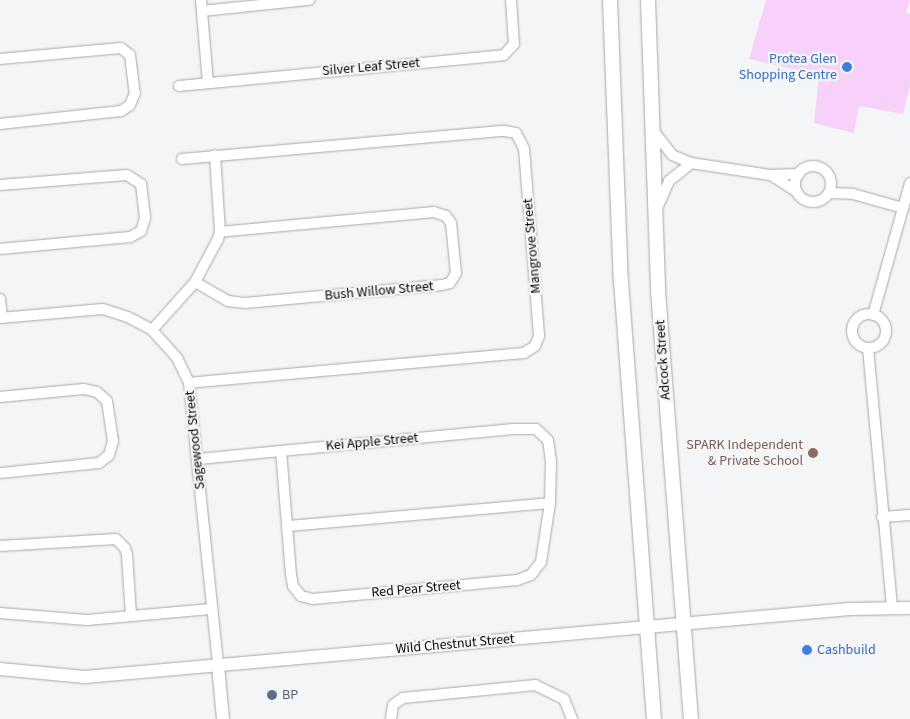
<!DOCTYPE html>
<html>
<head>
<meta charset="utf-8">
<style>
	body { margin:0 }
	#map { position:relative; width:910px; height:719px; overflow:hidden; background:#f3f5f6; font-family:"Source Sans 3",sans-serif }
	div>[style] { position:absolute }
	.building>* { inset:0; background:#f7d1f9 }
	.roads { filter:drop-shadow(0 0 1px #a6a8a9) drop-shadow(0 0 1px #a6a8a9) }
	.minor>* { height:10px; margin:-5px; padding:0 5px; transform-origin:5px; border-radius:5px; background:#fff }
	.minor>.ring { margin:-5px; padding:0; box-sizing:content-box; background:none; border:10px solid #fff; border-radius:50% }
	.tertiary>* { height:12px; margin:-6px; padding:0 6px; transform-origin:6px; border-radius:6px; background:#fff }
	.secondary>* { height:14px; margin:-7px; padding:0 7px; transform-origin:7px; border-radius:7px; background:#fff }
	.dots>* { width:14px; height:14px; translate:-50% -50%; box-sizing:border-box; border:2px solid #f3f5f6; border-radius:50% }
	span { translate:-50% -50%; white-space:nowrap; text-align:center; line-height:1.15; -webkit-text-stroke:4.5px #f3f5f6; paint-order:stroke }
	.shop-label { font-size:14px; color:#366cbe }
	.right { translate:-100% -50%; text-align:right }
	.left { translate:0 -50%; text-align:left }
	.street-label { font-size:14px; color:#0c0d0d }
	.education-label { font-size:14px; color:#785e54 }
	.service-label { font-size:14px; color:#4e5e75 }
</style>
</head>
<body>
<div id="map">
	<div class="building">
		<div style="clip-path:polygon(766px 0,910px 0,906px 13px,910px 14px,910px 86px,903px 114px,859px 106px,854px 133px,814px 123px,819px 75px,749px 59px)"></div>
	</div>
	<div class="roads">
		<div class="minor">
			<div style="left:201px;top:0;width:83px;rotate:85.2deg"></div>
			<div style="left:202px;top:11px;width:108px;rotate:-5.9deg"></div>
			<div style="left:0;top:59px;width:121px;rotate:-5.2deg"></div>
			<div style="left:121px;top:48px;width:11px;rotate:38deg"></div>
			<div style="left:130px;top:55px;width:38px;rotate:83deg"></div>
			<div style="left:135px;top:93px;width:13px;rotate:113deg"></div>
			<div style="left:130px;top:105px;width:11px;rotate:146deg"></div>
			<div style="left:121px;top:111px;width:122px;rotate:173.9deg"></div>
			<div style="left:179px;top:86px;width:326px;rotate:-5.4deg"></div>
			<div style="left:504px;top:55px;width:15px;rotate:-48deg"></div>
			<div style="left:514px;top:44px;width:44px;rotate:-93.9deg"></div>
			<div style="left:652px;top:129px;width:33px;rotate:52deg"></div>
			<div style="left:672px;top:155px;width:21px;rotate:23deg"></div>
			<div style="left:691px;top:163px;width:80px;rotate:8.6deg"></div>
			<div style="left:770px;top:175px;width:29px;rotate:-2deg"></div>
			<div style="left:182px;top:159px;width:323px;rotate:-5deg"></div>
			<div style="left:504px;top:131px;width:12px;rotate:9deg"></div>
			<div style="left:516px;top:133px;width:18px;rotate:63deg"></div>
			<div style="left:524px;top:149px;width:188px;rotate:85.4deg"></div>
			<div style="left:539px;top:336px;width:11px;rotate:112deg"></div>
			<div style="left:535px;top:346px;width:13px;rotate:148deg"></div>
			<div style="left:524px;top:353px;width:336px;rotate:174.9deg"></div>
			<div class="ring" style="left:795px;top:166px;width:26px;height:26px"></div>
			<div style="left:771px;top:175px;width:30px;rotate:33deg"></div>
			<div style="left:0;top:185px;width:127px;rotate:-4.5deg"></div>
			<div style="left:127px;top:175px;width:17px;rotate:33deg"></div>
			<div style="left:141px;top:184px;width:34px;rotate:83deg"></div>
			<div style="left:145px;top:218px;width:14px;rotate:107deg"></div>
			<div style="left:141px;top:231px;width:13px;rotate:151deg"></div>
			<div style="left:130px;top:237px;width:131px;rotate:174.7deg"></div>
			<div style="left:829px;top:193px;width:24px;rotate:2deg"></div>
			<div style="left:853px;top:194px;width:52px;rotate:15.6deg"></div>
			<div style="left:658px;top:206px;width:27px;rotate:-66deg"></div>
			<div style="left:669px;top:181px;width:28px;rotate:-39deg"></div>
			<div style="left:195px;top:282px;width:38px;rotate:30deg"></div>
			<div style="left:228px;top:301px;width:17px;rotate:7deg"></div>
			<div style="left:245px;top:303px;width:198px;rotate:-5.2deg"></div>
			<div style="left:442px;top:285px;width:8px;rotate:-14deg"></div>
			<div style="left:450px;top:283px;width:12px;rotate:-59deg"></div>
			<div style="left:456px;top:273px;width:50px;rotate:-95.7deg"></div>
			<div style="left:451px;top:223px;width:9px;rotate:-126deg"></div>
			<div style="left:446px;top:216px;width:13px;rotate:-162deg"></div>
			<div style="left:434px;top:212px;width:215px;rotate:174.7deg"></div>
			<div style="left:0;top:299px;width:18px;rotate:84deg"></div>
			<div class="ring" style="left:852px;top:314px;width:24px;height:24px"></div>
			<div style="left:873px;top:315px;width:137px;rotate:-74.3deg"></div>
			<div style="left:0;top:318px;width:103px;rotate:-5deg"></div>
			<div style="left:103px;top:309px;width:26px;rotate:18deg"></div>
			<div style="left:128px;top:317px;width:27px;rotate:28deg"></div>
			<div style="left:152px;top:330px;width:38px;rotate:48deg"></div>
			<div style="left:177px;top:358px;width:28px;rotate:64deg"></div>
			<div style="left:189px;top:383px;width:283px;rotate:84.1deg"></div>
			<div style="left:152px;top:330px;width:64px;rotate:-48.1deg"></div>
			<div style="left:195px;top:282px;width:49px;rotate:-61.9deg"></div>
			<div style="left:218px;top:239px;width:7px;rotate:-74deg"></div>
			<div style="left:220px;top:232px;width:77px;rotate:-93.7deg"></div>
			<div style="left:868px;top:348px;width:261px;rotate:84.7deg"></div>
			<div style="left:0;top:397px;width:84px;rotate:-5.4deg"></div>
			<div style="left:84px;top:389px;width:13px;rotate:13deg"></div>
			<div style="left:97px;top:392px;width:13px;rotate:42deg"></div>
			<div style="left:107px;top:401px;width:40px;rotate:81.5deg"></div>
			<div style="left:113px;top:441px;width:15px;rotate:106deg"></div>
			<div style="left:109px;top:455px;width:13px;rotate:141deg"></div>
			<div style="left:99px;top:463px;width:100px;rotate:174.2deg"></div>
			<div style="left:199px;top:459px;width:82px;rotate:-5.6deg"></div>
			<div style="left:281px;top:451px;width:233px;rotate:-5.4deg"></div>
			<div style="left:513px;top:429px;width:23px"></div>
			<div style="left:536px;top:429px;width:16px;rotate:43deg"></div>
			<div style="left:548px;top:440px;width:21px;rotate:82deg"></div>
			<div style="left:551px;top:461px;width:42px;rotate:91.4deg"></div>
			<div style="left:550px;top:503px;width:60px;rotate:98.7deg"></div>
			<div style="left:541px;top:562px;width:16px;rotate:128deg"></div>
			<div style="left:531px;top:575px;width:15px;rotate:160deg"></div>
			<div style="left:517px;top:580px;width:205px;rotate:174.7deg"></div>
			<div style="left:313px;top:599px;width:12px;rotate:-166deg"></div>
			<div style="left:301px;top:596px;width:13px;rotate:-129deg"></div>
			<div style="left:293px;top:586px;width:11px;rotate:-100deg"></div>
			<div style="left:291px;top:575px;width:124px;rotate:-94.6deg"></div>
			<div style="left:882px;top:517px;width:28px;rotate:-4deg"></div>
			<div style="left:288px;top:526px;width:263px;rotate:-5deg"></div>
			<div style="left:0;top:546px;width:116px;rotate:-3.5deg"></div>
			<div style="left:116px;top:539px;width:13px;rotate:45deg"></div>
			<div style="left:125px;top:548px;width:7px;rotate:74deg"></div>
			<div style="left:127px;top:555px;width:61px;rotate:86.2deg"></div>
			<div style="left:0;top:613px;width:87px;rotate:4.6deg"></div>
			<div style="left:87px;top:620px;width:124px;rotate:-5.1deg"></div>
			<div style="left:391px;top:719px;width:14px;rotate:-82deg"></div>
			<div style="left:393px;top:705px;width:12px;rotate:-35deg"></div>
			<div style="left:403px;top:698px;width:133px;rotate:-5.6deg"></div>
			<div style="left:535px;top:685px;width:32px;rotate:26deg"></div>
			<div style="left:564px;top:699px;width:22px;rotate:68deg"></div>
		</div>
		<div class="tertiary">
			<div style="left:218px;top:665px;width:54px;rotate:84.7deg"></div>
			<div style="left:0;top:669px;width:85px;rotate:5.4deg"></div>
			<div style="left:85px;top:677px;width:768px;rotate:-5.08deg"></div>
			<div style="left:850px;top:609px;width:60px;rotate:-1deg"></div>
		</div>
		<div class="secondary">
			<div style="left:610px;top:0;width:281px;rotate:87.8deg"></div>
			<div style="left:621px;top:281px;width:439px;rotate:85.7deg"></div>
			<div style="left:648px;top:0;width:291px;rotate:88deg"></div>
			<div style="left:658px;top:291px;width:429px;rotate:85.6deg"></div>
		</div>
	</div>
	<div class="dots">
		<div style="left:847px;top:67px;background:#3f7fe0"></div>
		<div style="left:813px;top:453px;background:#8d6e63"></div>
		<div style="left:807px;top:650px;background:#3f7fe0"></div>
		<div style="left:272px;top:695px;background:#5c6f8a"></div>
	</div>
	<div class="shop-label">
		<span class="right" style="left:837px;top:67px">Protea Glen<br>Shopping Centre</span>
		<span class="left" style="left:817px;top:650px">Cashbuild</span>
	</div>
	<div class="street-label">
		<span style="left:371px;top:67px;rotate:-5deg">Silver Leaf Street</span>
		<span style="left:532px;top:246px;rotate:-95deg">Mangrove Street</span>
		<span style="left:379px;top:291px;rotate:-5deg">Bush Willow Street</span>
		<span style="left:663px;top:360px;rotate:-94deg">Adcock Street</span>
		<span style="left:195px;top:440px;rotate:-96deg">Sagewood Street</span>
		<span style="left:372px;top:442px;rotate:-5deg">Kei Apple Street</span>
		<span style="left:416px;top:589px;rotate:-5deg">Red Pear Street</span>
		<span style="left:455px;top:644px;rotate:-5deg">Wild Chestnut Street</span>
	</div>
	<div class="education-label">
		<span class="right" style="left:803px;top:453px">SPARK Independent<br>&amp; Private School</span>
	</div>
	<div class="service-label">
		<span class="left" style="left:282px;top:695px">BP</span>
	</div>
</div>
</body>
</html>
